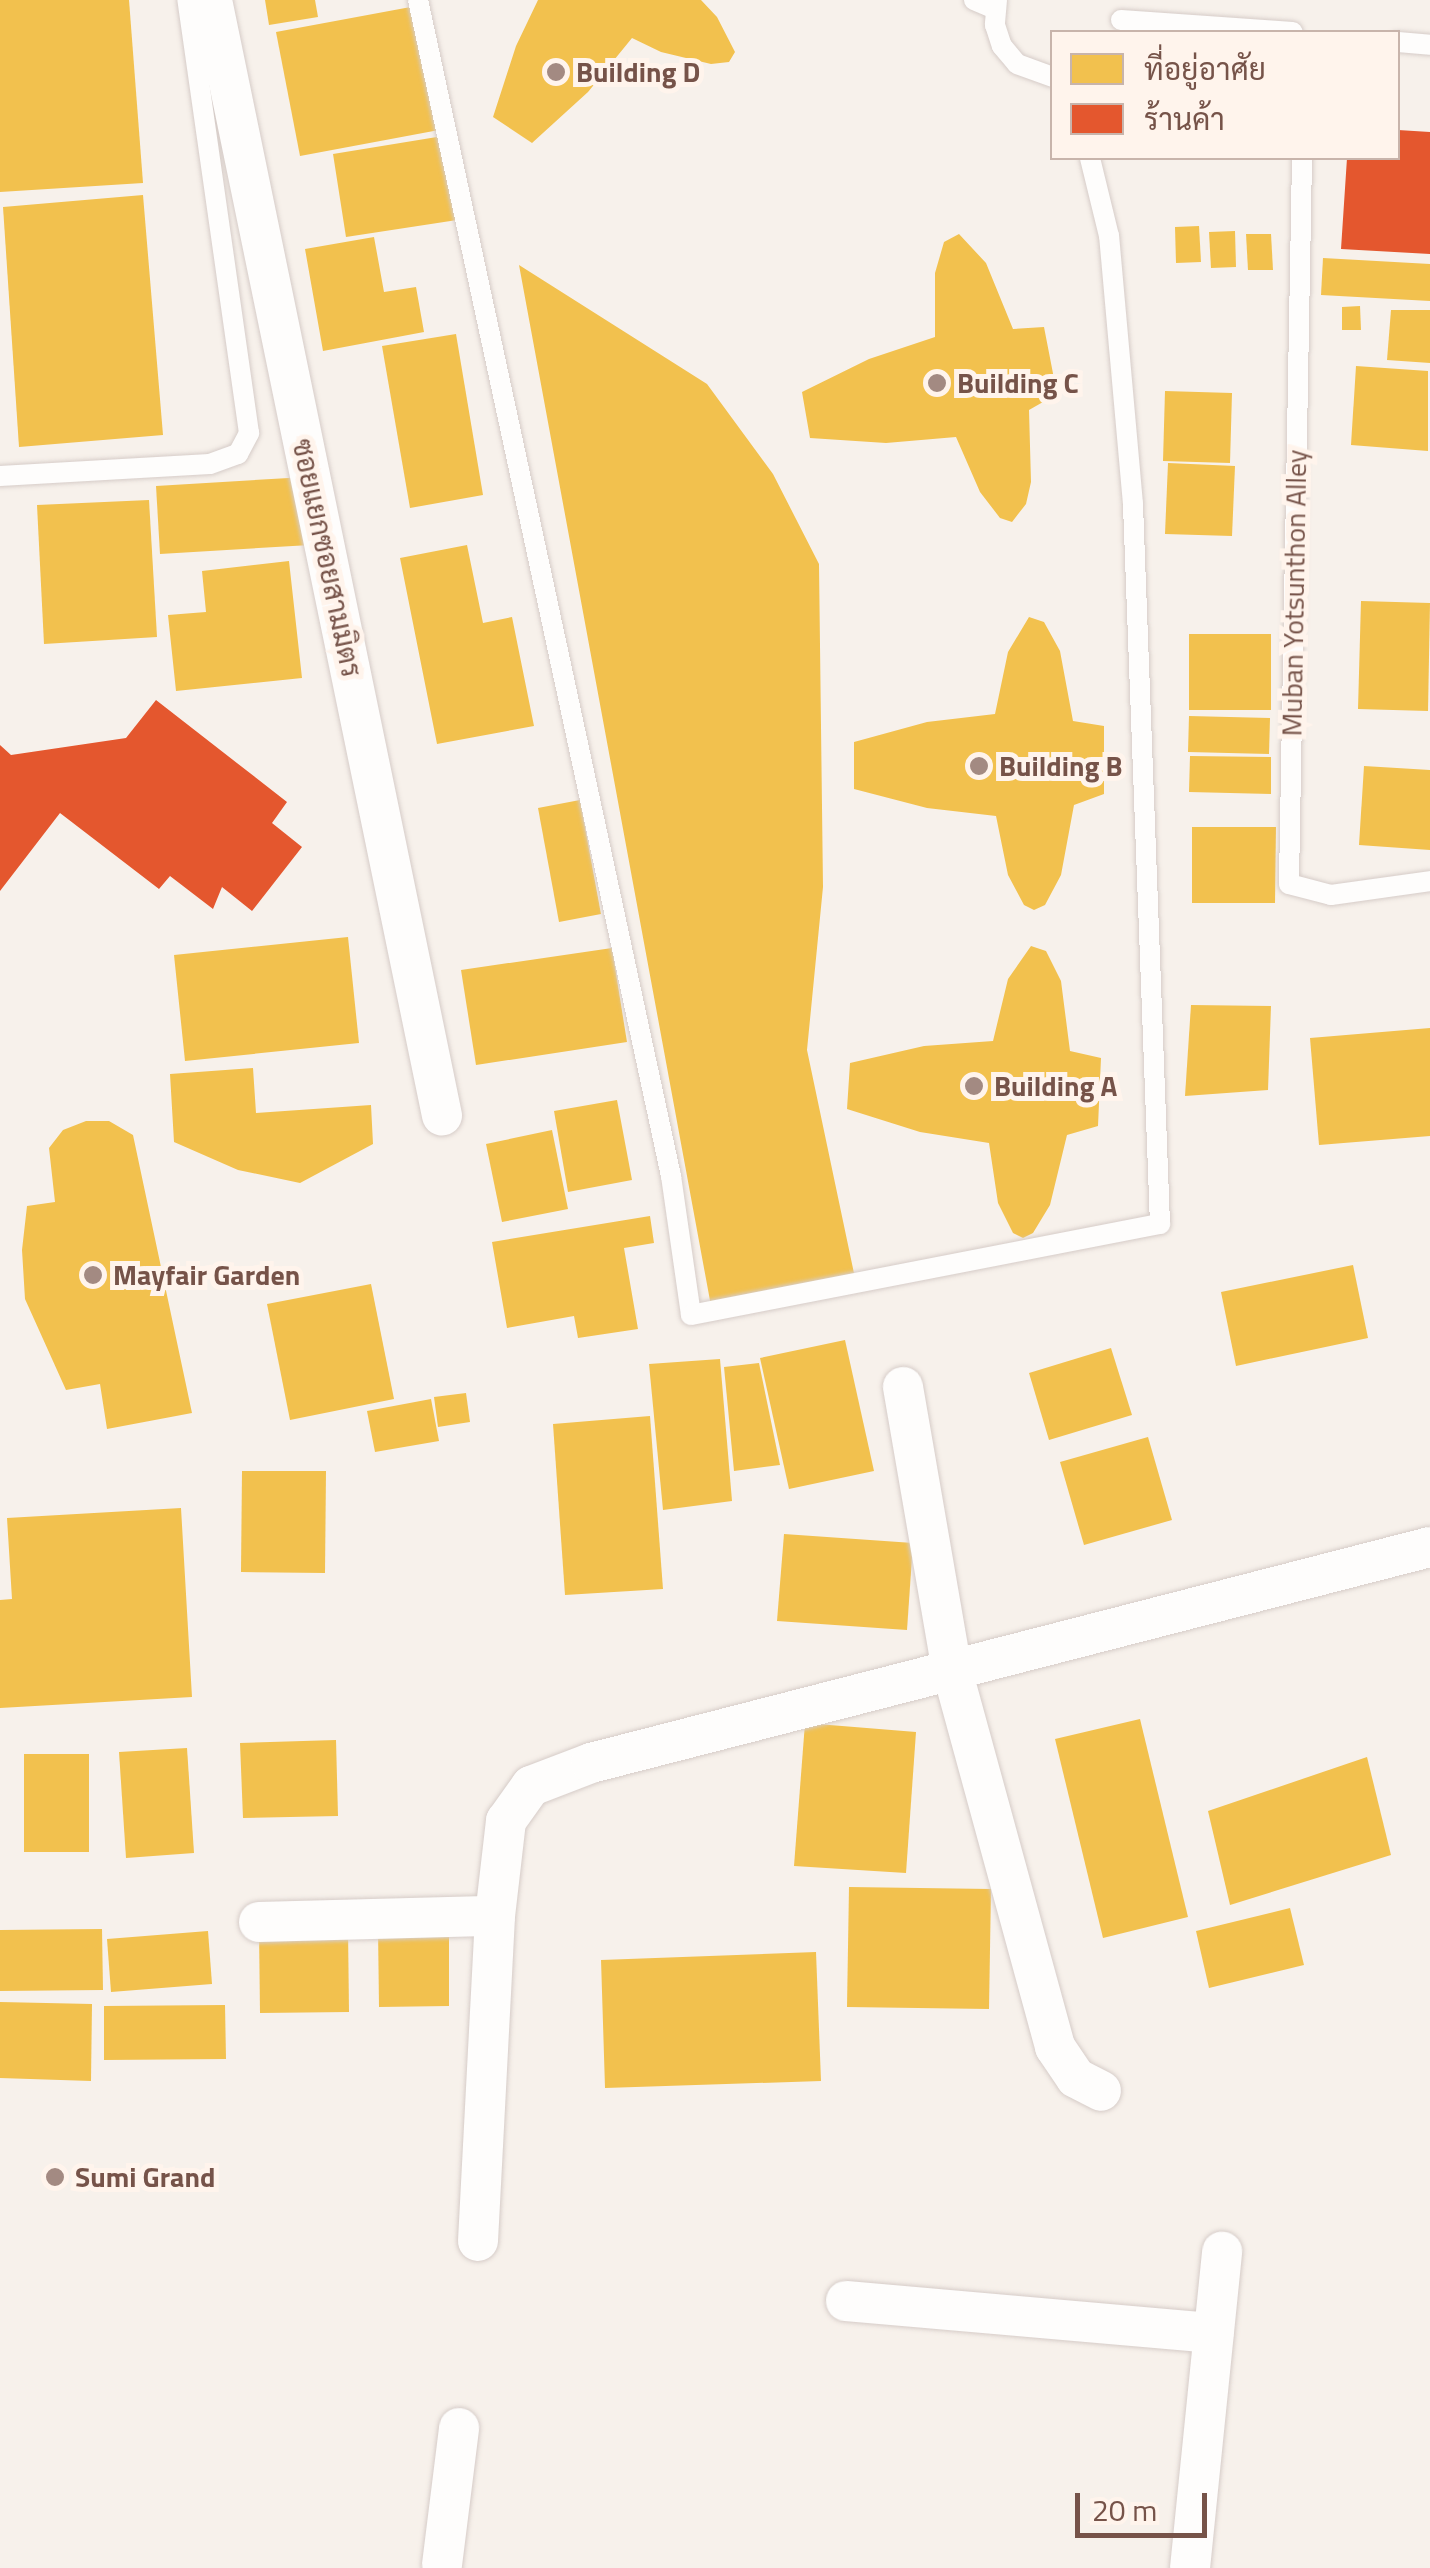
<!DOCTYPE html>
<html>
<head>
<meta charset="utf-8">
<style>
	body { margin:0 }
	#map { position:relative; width:1430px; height:2568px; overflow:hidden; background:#f7f1eb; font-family:"Titillium Web",Sarabun,sans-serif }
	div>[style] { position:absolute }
	.homes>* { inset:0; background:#f2c14e }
	.shops>* { inset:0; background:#e4572e }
	.roads { filter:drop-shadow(0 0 2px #d6ccc8) drop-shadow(0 0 2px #d6ccc8) }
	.lane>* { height:20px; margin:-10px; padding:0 10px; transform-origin:10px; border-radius:10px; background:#fefdfc }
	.street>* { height:40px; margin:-20px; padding:0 20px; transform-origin:20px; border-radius:20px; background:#fefdfc }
	.dots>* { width:28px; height:28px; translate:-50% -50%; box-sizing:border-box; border:5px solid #fff4ec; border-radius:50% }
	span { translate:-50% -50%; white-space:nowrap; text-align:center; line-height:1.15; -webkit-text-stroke:10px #fff4ec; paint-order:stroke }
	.poi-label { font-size:28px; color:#765349; font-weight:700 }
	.left { translate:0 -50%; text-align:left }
	.street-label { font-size:28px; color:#765349 }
	.legend { position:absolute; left:1050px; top:30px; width:350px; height:130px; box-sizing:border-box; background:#fff4ec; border:2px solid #c8b4ab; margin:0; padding:12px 18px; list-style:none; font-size:30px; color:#765349 }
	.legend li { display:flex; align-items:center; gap:20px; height:50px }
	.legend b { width:50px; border:2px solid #c8b4ab }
	.scale { position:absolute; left:1075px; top:2493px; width:132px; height:45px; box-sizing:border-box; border:5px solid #765349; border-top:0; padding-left:12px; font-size:30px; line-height:35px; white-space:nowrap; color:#765349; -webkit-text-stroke:8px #fff4ec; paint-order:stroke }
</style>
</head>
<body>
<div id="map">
	<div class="homes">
		<div style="clip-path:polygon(0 0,129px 0,143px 183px,0 192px)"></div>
		<div style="clip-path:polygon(265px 0,315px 0,318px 17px,269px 25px)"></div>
		<div style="clip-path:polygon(538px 0,701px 0,717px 17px,735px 52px,729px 62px,711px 64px,661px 52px,632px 38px,588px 92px,532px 143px,493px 117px,516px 46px)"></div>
		<div style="clip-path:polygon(416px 6px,439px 130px,300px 156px,276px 32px)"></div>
		<div style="clip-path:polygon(443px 136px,457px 220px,346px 237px,333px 154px)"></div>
		<div style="clip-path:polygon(143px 195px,163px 435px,19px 447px,3px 207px)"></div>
		<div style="clip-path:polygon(1199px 226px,1201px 262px,1176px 263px,1175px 227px)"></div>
		<div style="clip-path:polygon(1235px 231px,1236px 267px,1211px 268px,1209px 232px)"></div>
		<div style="clip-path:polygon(959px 234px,986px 263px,1013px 329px,1044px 327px,1057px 394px,1029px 410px,1031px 482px,1026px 504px,1012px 522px,1000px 518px,980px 492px,956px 437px,886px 443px,810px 438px,802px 392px,869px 359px,935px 337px,935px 273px,944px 242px)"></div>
		<div style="clip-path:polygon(1246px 234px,1271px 234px,1273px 270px,1248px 270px)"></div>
		<div style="clip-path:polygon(374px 237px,384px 292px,416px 287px,424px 332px,323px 351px,305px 249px)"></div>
		<div style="clip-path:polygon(1323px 258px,1430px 264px,1430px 301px,1321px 295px)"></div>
		<div style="clip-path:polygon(519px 265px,707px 384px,773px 474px,819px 564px,823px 887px,807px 1050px,855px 1278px,711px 1306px)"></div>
		<div style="clip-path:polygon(1360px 306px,1361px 330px,1342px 330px,1342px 307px)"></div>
		<div style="clip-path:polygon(1391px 310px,1430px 310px,1430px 363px,1387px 360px)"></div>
		<div style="clip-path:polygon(456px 334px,483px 495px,410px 508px,382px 346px)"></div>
		<div style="clip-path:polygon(1356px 366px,1428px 371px,1428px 451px,1351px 445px)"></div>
		<div style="clip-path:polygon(1165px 391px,1232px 393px,1230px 463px,1163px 461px)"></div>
		<div style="clip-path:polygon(1168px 463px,1235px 466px,1232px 536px,1165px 534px)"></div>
		<div style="clip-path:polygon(306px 477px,310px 545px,160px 554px,156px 486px)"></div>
		<div style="clip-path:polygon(149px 500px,157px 637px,44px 644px,37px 505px)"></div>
		<div style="clip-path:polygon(467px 545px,483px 623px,512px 617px,534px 726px,437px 744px,400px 558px)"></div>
		<div style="clip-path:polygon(289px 561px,302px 678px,176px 691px,168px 615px,206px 612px,202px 571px)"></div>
		<div style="clip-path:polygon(1361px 601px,1430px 603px,1428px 711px,1358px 709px)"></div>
		<div style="clip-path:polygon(1029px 617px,1044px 622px,1060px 651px,1073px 721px,1104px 726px,1104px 794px,1074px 805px,1061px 875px,1045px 905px,1034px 910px,1024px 905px,1008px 875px,996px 816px,927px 808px,854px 789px,854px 742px,927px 722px,995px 714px,1008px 652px)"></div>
		<div style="clip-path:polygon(1189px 634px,1271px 634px,1271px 710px,1189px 710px)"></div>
		<div style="clip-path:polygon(1189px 716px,1270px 718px,1269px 754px,1188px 752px)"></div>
		<div style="clip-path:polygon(1190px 756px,1271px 757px,1271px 794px,1189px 792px)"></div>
		<div style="clip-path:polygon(1364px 766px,1430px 770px,1430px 850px,1359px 845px)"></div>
		<div style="clip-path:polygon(580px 800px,601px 914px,559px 922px,538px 808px)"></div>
		<div style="clip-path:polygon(1192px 827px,1276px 827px,1275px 903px,1192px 903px)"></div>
		<div style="clip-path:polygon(348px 937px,359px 1043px,185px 1061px,174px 955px)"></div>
		<div style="clip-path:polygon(1031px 946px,1046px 951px,1061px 981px,1070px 1051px,1101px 1058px,1098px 1126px,1067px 1135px,1050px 1205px,1033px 1233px,1023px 1238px,1013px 1233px,998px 1203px,989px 1143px,920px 1132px,847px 1109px,850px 1063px,924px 1046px,993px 1041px,1008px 979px)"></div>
		<div style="clip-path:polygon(612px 948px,627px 1042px,476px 1065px,461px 970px)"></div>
		<div style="clip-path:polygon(1191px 1005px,1271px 1006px,1268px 1090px,1185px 1096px)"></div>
		<div style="clip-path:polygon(1430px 1028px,1430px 1136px,1319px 1145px,1310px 1038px)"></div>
		<div style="clip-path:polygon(253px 1068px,256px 1113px,371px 1105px,373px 1144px,300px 1183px,238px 1170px,174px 1142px,170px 1074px)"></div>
		<div style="clip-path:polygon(617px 1100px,632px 1180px,568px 1192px,554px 1111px)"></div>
		<div style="clip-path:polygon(86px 1121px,109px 1121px,133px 1135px,192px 1413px,107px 1429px,100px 1384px,66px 1390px,25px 1299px,22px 1250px,27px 1206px,55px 1202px,49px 1148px,63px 1130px)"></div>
		<div style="clip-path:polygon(552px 1130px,568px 1209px,502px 1222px,486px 1144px)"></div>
		<div style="clip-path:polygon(650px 1216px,654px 1243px,624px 1248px,638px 1329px,578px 1338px,574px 1316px,507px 1328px,492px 1242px)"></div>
		<div style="clip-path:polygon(1353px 1265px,1368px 1338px,1236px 1366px,1221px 1292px)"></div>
		<div style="clip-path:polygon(371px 1284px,394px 1399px,290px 1420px,267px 1304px)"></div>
		<div style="clip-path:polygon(845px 1340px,874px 1471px,789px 1489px,760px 1358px)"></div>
		<div style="clip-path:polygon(1111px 1348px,1132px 1415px,1049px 1440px,1029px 1373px)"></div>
		<div style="clip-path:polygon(720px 1359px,732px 1501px,663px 1510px,649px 1364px)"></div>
		<div style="clip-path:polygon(759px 1363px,780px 1465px,734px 1471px,724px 1367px)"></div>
		<div style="clip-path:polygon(466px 1393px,470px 1422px,438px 1427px,434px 1397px)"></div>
		<div style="clip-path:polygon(431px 1399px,439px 1441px,375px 1452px,367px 1411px)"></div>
		<div style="clip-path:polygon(650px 1416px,663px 1589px,565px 1595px,553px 1424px)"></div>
		<div style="clip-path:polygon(1148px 1437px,1172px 1520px,1084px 1545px,1060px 1462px)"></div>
		<div style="clip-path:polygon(242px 1471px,326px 1471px,325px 1573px,241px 1572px)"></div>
		<div style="clip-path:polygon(181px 1508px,192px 1697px,0 1708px,0 1600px,12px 1599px,7px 1518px)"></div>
		<div style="clip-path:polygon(784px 1534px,913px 1543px,907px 1630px,777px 1621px)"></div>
		<div style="clip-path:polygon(1140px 1719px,1188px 1917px,1103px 1938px,1055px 1739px)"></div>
		<div style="clip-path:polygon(805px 1723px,916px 1732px,906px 1873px,794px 1866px)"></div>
		<div style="clip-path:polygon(336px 1740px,338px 1816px,243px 1818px,240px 1743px)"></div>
		<div style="clip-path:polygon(187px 1748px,194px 1853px,126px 1858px,119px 1752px)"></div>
		<div style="clip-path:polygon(24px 1754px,89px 1754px,89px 1852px,24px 1852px)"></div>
		<div style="clip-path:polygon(1367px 1757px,1391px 1855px,1230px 1905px,1208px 1811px)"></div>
		<div style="clip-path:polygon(849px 1887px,991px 1889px,989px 2009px,847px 2007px)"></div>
		<div style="clip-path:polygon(1290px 1908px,1304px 1965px,1209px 1988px,1196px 1931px)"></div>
		<div style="clip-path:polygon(378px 1928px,449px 1928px,449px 2006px,379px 2007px)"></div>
		<div style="clip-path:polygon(102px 1929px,103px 1990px,0 1991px,0 1930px)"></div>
		<div style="clip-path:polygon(348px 1929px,349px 2012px,260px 2013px,259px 1930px)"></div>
		<div style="clip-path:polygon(208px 1931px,212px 1984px,111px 1992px,107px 1939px)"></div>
		<div style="clip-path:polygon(816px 1952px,821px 2081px,605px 2088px,601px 1960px)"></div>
		<div style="clip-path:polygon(0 2002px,92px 2004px,91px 2081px,0 2078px)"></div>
		<div style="clip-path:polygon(225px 2005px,226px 2059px,104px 2060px,104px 2006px)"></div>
	</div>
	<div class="shops">
		<div style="clip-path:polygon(1398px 130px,1430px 132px,1430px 254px,1341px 249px,1347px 158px,1398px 158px)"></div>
		<div style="clip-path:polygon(156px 700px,287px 802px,272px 823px,302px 847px,252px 911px,222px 887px,213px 909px,170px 876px,159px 889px,60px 813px,0 891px,0 745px,11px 755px,126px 738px)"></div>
	</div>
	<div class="roads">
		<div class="lane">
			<div style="left:418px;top:0;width:1203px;rotate:77.86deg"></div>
			<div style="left:671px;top:1176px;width:140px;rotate:81.8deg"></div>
			<div style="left:691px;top:1315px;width:478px;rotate:-11deg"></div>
			<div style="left:1160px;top:1224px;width:721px;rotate:-92.15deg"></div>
			<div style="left:1133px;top:504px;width:269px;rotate:-95.1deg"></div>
			<div style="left:1109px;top:236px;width:80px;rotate:-103.7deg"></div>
			<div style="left:974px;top:0;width:23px;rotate:23deg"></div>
			<div style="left:997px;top:0;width:25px;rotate:95deg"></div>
			<div style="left:995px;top:25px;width:22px;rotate:72deg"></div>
			<div style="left:1002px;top:46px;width:23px;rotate:50deg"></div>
			<div style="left:1017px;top:64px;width:37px;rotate:20deg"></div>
			<div style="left:1121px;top:20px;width:172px;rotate:4deg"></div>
			<div style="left:1398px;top:42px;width:32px;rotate:5deg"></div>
			<div style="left:1302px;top:158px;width:726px;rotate:91.03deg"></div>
			<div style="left:1289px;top:884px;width:43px;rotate:14.7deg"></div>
			<div style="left:1331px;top:895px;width:100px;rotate:-8deg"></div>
			<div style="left:0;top:476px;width:210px;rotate:-3.3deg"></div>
			<div style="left:210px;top:464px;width:30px;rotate:-20deg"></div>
			<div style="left:238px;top:454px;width:24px;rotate:-62deg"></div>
			<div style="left:249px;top:433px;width:437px;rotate:-98.1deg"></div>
		</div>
		<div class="street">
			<div style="left:212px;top:0;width:1139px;rotate:78.35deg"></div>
			<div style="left:903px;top:1387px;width:287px;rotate:80.2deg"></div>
			<div style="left:952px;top:1670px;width:391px;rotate:74.7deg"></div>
			<div style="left:1055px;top:2047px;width:37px;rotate:56deg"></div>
			<div style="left:1076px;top:2078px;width:28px;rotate:27deg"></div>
			<div style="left:259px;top:1922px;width:236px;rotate:-1.5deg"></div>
			<div style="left:478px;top:2241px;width:325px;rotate:-87deg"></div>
			<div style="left:495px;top:1916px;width:96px;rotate:-83.4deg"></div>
			<div style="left:506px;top:1821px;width:43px;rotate:-54.5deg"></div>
			<div style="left:531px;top:1786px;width:64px;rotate:-21deg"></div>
			<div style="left:591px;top:1763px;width:866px;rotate:-14.44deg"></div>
			<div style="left:846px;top:2301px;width:369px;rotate:5deg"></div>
			<div style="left:442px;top:2565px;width:138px;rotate:-82.9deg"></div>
			<div style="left:1190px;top:2568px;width:318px;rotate:-84.2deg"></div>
		</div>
	</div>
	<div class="dots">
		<div style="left:556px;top:72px;background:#a38a82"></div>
		<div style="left:937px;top:383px;background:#a38a82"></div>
		<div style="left:979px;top:766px;background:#a38a82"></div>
		<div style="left:974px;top:1086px;background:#a38a82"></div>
		<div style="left:93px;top:1275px;background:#a38a82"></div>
		<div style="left:55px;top:2177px;background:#a38a82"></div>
	</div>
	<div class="poi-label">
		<span class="left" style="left:576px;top:72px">Building D</span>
		<span class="left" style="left:957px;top:383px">Building C</span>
		<span class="left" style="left:999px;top:766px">Building B</span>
		<span class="left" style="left:994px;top:1086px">Building A</span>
		<span class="left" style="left:113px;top:1275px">Mayfair Garden</span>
		<span class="left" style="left:75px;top:2177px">Sumi Grand</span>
	</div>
	<div class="street-label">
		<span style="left:327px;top:558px;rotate:78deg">ซอยแยกซอยสามมิตร</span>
		<span style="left:1294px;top:593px;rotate:-89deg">Muban Yotsunthon Alley</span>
	</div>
	<ul class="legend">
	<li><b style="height:28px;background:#f2c14e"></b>ที่อยู่อาศัย</li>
	<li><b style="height:28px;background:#e4572e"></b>ร้านค้า</li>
	</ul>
	<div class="scale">20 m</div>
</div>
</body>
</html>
